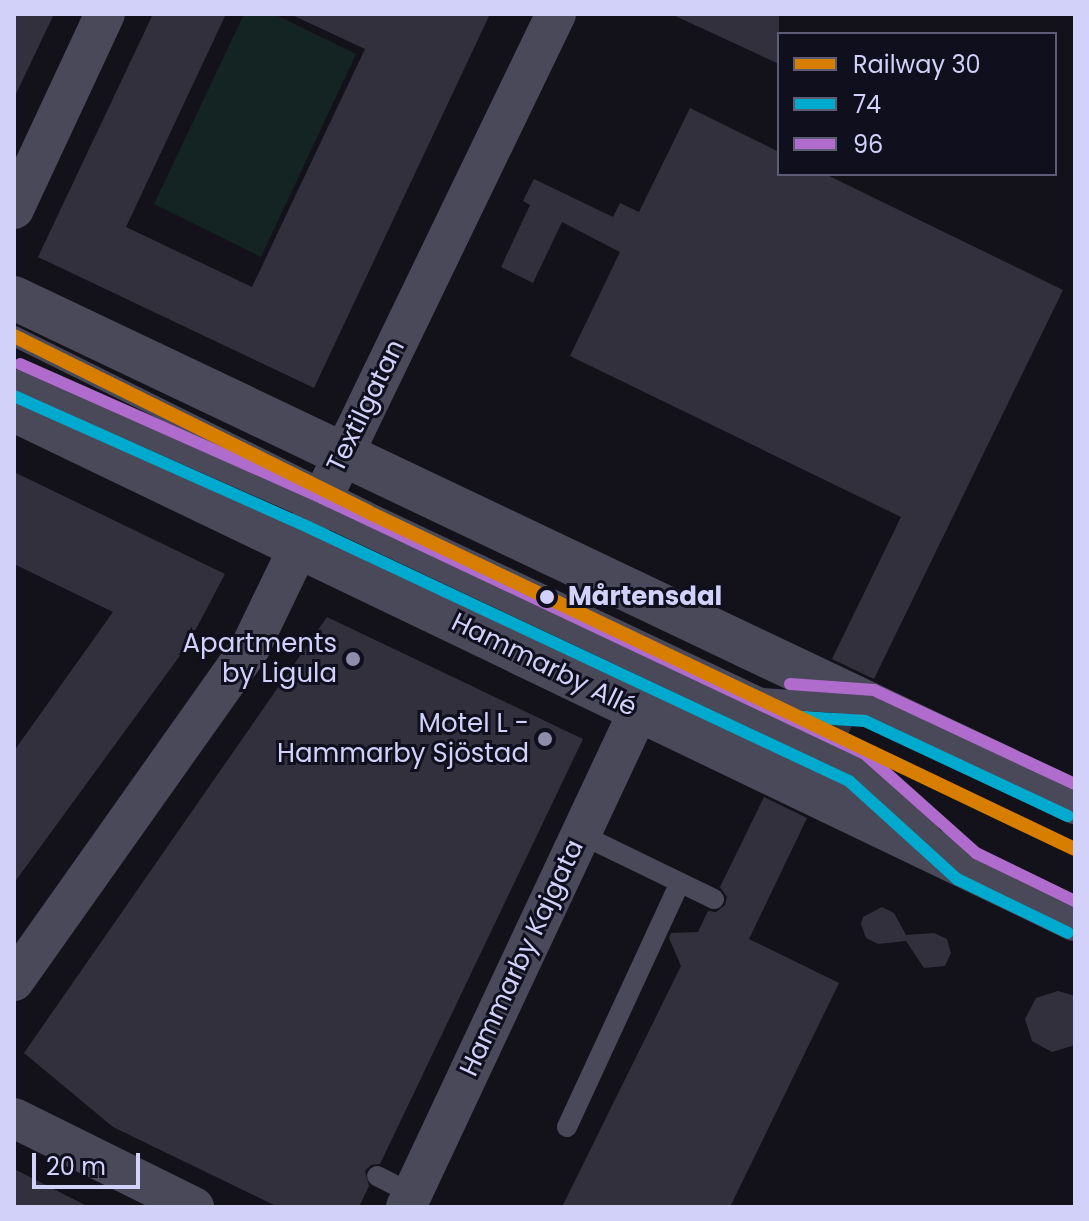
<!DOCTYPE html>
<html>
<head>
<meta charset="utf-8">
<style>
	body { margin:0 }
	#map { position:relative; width:1089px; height:1221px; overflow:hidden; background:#13121a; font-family:Poppins,sans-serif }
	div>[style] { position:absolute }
	.green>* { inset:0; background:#132423 }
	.building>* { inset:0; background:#31303c }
	.service>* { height:20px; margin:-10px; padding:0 10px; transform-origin:10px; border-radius:10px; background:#49495a }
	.minor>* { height:40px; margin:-20px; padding:0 20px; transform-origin:20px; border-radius:20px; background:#49495a }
	.tertiary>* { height:44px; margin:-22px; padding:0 22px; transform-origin:22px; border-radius:22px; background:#49495a }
	.bus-1>* { height:12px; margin:-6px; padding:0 6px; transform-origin:6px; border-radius:6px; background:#00a9ce }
	.bus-2>* { height:12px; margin:-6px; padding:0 6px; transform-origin:6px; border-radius:6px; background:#b06ccc }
	.rail-1>* { height:14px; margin:-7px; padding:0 7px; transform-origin:7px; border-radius:7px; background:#d77d00 }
	.dots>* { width:22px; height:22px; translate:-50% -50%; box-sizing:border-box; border:4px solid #100f1e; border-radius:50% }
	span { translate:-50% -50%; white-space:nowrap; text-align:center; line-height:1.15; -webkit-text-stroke:6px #100f1e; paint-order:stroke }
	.street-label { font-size:26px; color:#d1d1f9 }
	.stop-label { font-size:26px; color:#d1d1f9; font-weight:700 }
	.left { translate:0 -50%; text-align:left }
	.poi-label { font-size:26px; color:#d1d1f9 }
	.right { translate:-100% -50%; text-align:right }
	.frame { position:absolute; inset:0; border:16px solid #d1d1f9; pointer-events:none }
	.legend { position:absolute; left:777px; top:32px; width:280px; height:144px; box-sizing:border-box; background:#100f1e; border:2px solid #5d5d76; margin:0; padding:10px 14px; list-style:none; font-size:24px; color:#d1d1f9 }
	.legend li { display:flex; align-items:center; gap:16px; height:40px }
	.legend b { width:40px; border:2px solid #5d5d76 }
	.scale { position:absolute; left:32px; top:1153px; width:108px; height:36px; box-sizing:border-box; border:4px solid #d1d1f9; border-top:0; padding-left:10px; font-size:24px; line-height:28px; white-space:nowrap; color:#d1d1f9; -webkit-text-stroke:6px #100f1e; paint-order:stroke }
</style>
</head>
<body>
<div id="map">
	<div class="green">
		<div style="clip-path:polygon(244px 14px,274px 14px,356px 54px,261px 257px,154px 204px)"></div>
	</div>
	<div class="building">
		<div style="clip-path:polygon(14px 14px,54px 14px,14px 98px)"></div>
		<div style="clip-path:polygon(153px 14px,226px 14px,126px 227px,252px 287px,365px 49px,290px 14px,490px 14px,314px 388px,38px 257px)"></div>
		<div style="clip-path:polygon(671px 14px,779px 14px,779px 64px)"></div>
		<div style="clip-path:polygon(690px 108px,779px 152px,779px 174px,825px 174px,1063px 290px,874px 679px,832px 659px,901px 517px,570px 356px,620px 252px,562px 222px,533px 283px,501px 267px,530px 205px,523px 201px,534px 179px,613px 217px,620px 203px,639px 212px)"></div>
		<div style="clip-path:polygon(14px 472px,225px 574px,187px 646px,14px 883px,14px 751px,113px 612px,14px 564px)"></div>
		<div style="clip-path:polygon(327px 617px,583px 739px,380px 1164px,371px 1165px,365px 1171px,369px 1186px,359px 1207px,278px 1207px,113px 1127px,24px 1053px)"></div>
		<div style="clip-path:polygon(805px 714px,836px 716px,853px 724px,842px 746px,799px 726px)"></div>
		<div style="clip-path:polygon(764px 797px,807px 818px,749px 939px,839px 983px,730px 1207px,562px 1207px,681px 966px,669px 938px,671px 933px,698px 932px,708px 911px,716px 912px,725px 905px,727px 897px,720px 887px)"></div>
		<div style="clip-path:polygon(882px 907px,894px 913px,906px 935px,934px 933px,947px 939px,951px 953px,945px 966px,924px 968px,906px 941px,878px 944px,866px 938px,861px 924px,863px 917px)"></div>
		<div style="clip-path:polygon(1058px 991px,1075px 996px,1075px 1045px,1052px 1052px,1032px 1041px,1025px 1019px,1036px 998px)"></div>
		<div style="clip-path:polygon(14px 1169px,89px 1207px,14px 1207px)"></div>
	</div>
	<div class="service">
		<div style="left:14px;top:336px;width:395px;rotate:26.4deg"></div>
		<div style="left:368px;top:512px;width:436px;rotate:25.3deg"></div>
		<div style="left:762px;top:698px;width:75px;rotate:3.8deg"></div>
		<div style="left:14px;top:379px;width:329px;rotate:23.8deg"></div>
		<div style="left:315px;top:512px;width:600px;rotate:25.24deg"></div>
		<div style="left:858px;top:768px;width:98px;rotate:42.1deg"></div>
		<div style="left:580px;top:834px;width:149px;rotate:25.9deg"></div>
		<div style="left:567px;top:1127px;width:269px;rotate:-65.2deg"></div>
		<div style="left:377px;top:1176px;width:39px;rotate:27deg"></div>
	</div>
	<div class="minor">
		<div style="left:14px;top:209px;width:215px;rotate:-65deg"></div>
		<div style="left:14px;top:981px;width:410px;rotate:-54.7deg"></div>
		<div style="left:251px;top:646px;width:702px;rotate:-64.24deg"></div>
		<div style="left:14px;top:1118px;width:201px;rotate:26.3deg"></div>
		<div style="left:406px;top:1207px;width:549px;rotate:-64.88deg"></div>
	</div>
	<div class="tertiary">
		<div style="left:14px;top:298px;width:1175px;rotate:25.41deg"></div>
		<div style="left:14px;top:410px;width:1177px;rotate:25.63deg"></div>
	</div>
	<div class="bus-1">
		<div style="left:14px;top:396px;width:322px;rotate:24deg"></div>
		<div style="left:308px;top:527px;width:598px;rotate:25.15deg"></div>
		<div style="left:849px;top:781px;width:146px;rotate:42.2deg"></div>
		<div style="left:957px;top:879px;width:123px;rotate:25.9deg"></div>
		<div style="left:788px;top:716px;width:77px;rotate:3.7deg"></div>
		<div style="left:865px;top:721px;width:224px;rotate:25.1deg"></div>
	</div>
	<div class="bus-2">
		<div style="left:20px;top:364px;width:330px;rotate:23.9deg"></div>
		<div style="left:322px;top:498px;width:600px;rotate:25.24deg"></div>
		<div style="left:865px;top:754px;width:149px;rotate:41.7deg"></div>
		<div style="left:976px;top:853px;width:110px;rotate:25.9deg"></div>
		<div style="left:790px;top:684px;width:84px;rotate:4.1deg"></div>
		<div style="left:874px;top:690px;width:222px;rotate:25.1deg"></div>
	</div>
	<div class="rail-1">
		<div style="left:14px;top:336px;width:395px;rotate:26.4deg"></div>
		<div style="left:368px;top:512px;width:783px;rotate:25.49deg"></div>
	</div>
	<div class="dots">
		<div style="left:547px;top:597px;background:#d1d1f9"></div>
		<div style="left:353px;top:659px;background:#8e8eab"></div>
		<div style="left:545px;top:739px;background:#8e8eab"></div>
	</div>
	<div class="street-label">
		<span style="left:366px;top:406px;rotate:-64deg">Textilgatan</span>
		<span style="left:544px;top:665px;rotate:26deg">Hammarby Allé</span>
		<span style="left:522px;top:958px;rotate:-65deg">Hammarby Kajgata</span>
	</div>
	<div class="stop-label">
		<span class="left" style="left:568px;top:597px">Mårtensdal</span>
	</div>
	<div class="poi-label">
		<span class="right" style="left:337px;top:659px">Apartments<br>by Ligula</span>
		<span class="right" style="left:529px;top:739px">Motel L -<br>Hammarby Sjöstad</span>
	</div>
	<div class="frame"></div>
	<ul class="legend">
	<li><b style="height:10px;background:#d77d00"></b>Railway 30</li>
	<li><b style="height:10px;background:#00a9ce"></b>74</li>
	<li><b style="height:10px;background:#b06ccc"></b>96</li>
	</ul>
	<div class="scale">20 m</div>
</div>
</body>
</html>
